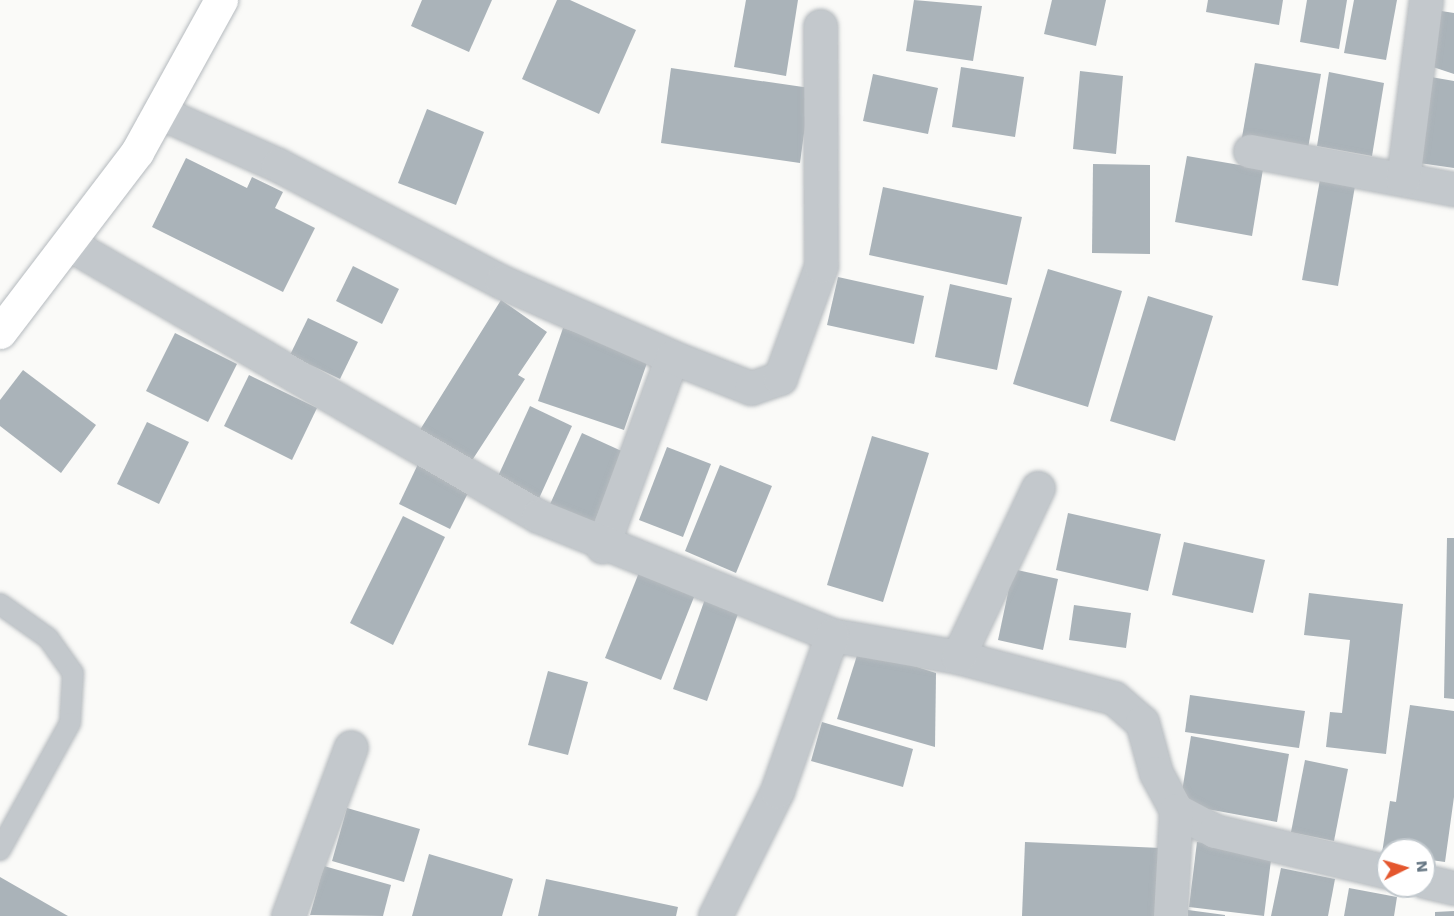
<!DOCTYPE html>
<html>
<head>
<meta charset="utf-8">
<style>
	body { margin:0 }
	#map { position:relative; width:1454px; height:916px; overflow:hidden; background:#fafaf8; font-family:"Work Sans",sans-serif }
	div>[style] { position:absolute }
	.building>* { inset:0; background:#aab3b9 }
	.roads { filter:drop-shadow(0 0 2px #b5babe) drop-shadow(0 0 2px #b5babe) }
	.lane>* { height:20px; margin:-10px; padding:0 10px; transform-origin:10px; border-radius:10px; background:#c3c8cc }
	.street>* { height:33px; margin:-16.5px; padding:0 16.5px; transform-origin:16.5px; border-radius:16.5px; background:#c3c8cc }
	.primary>* { height:33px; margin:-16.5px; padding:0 16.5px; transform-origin:16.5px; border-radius:16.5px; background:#fff }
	span { translate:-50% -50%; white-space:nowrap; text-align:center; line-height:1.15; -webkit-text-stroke:6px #fff; paint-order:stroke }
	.north { position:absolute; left:1376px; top:838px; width:60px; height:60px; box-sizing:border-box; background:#fff; border:2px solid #c1c8cd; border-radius:50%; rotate:85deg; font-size:16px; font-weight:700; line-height:24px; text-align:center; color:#657683 }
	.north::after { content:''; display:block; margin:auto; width:21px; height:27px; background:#e4572e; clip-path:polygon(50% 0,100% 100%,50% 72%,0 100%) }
</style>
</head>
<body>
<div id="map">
	<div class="building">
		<div style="clip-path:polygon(422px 0,492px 0,469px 52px,411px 26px)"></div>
		<div style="clip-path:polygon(557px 0,570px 0,636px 30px,599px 114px,522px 79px)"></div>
		<div style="clip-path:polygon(746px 0,798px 0,786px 76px,734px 67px)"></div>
		<div style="clip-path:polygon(914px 0,982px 6px,973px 61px,906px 51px)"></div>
		<div style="clip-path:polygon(1052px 0,1106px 0,1096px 46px,1044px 34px)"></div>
		<div style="clip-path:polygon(1208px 0,1283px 0,1279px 25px,1206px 12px)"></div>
		<div style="clip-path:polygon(1307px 0,1347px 0,1339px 49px,1300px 42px)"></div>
		<div style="clip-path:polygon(1354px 0,1397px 0,1386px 60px,1344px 53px)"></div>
		<div style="clip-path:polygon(1435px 10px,1454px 13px,1454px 74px,1430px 66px)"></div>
		<div style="clip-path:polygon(1255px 63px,1321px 74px,1307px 154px,1241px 143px)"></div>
		<div style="clip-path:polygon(961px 67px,1024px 77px,1015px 137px,952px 127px)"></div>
		<div style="clip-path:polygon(671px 68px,810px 88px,800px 163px,661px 143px)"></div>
		<div style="clip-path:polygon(1080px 71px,1123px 76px,1116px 154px,1073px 149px)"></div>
		<div style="clip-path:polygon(1329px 72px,1384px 83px,1372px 156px,1317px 146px)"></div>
		<div style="clip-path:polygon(873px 74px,938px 88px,928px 134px,863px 121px)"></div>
		<div style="clip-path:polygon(1431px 77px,1454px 81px,1454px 168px,1419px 163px)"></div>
		<div style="clip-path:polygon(427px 109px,484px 132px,456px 205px,398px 183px)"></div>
		<div style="clip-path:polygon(1187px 156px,1263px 169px,1252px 236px,1175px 222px)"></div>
		<div style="clip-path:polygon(186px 158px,247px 188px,252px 177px,283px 192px,275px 208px,315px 228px,283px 292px,152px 227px)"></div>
		<div style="clip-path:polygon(1093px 164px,1150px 165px,1150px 254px,1092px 253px)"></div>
		<div style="clip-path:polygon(1321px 174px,1356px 180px,1338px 286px,1302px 280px)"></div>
		<div style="clip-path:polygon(883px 187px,1022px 217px,1007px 285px,869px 255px)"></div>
		<div style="clip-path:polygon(353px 266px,399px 289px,382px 324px,336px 301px)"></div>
		<div style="clip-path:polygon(1048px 269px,1122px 291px,1088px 407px,1013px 384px)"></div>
		<div style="clip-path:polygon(838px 277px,924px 296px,914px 344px,827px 325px)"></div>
		<div style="clip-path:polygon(950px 284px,1012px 298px,997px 370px,935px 357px)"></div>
		<div style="clip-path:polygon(1148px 296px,1213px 316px,1175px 441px,1110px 421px)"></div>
		<div style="clip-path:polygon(501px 300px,547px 332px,518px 375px,525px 379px,469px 465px,418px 433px)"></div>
		<div style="clip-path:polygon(308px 318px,358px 342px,340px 379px,290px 355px)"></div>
		<div style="clip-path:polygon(563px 328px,649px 357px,624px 430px,538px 401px)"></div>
		<div style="clip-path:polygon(175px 333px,237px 364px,208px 422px,146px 391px)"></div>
		<div style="clip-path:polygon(23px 370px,96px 425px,61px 473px,0 426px,0 400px)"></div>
		<div style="clip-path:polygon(249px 375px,317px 408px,292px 460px,224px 426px)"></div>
		<div style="clip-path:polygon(530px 406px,572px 426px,536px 505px,494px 485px)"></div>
		<div style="clip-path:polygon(147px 422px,189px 442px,159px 504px,117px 484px)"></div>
		<div style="clip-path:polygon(582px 433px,626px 453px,590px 531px,547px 511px)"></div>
		<div style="clip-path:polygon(872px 436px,929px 453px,883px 602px,827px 585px)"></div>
		<div style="clip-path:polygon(667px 447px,711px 464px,683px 537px,639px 520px)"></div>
		<div style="clip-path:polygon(419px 462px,471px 487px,450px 529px,399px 504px)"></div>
		<div style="clip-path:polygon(720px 465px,772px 486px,736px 573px,685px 551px)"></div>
		<div style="clip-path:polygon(1068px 513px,1161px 534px,1148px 591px,1056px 570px)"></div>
		<div style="clip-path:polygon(403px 516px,445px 537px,393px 645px,350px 623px)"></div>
		<div style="clip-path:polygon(1447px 538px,1454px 538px,1454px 699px,1444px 698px)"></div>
		<div style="clip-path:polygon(1184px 542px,1265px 560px,1253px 613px,1172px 595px)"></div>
		<div style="clip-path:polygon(1013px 569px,1058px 579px,1043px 650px,998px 640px)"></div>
		<div style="clip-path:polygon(640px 570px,696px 592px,661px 680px,605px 658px)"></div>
		<div style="clip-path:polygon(1309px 593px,1403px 604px,1386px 754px,1326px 747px,1330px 712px,1342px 713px,1350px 640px,1304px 635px)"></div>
		<div style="clip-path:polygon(705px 599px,739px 611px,707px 701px,673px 689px)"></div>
		<div style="clip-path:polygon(1074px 605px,1131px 613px,1126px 648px,1069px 640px)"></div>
		<div style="clip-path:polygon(859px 649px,936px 673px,935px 747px,837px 719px)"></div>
		<div style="clip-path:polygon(548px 671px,588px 682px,568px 755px,528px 745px)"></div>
		<div style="clip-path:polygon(1190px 695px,1305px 711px,1299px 748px,1185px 732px)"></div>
		<div style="clip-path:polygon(1410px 705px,1454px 711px,1454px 797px,1445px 862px,1424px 859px,1424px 850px,1382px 853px,1390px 801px,1396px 802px)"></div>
		<div style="clip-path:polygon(822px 722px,913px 749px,903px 787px,811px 761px)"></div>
		<div style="clip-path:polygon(1191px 736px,1289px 754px,1277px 822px,1180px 804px)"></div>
		<div style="clip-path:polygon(1305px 760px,1348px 769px,1334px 841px,1291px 832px)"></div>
		<div style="clip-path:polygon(347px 808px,420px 829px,404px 882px,332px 861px)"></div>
		<div style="clip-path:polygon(1025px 842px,1161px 848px,1158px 916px,1022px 916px)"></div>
		<div style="clip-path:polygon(1197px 842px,1272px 852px,1264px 916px,1189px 907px)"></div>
		<div style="clip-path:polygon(429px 854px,513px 879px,502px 916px,412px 916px)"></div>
		<div style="clip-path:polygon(324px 866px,391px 885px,383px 916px,310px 915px)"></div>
		<div style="clip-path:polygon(1281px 868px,1335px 879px,1328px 916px,1271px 916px)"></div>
		<div style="clip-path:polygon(0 877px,68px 916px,0 916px)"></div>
		<div style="clip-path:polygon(546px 879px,678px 907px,676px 916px,538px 916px)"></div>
		<div style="clip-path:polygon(1349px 888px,1397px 897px,1394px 916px,1344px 916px)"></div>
		<div style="clip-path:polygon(1188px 910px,1225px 915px,1225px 916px,1188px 916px)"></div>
		<div style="clip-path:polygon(1454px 911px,1454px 916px,1435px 916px,1435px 912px)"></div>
	</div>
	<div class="roads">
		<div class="lane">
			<div style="left:0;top:604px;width:59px;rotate:35.3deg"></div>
			<div style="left:48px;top:638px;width:43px;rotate:54.5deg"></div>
			<div style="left:73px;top:673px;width:50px;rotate:93.4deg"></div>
			<div style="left:70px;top:723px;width:145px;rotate:118.9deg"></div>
		</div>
		<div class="street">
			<div style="left:159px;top:112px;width:130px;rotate:24deg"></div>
			<div style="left:278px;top:165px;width:253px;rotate:27.6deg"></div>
			<div style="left:502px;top:282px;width:186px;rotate:23.8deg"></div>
			<div style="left:672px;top:357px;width:202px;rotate:110.2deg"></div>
			<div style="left:1250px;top:151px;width:208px;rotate:10.6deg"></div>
			<div style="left:1403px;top:179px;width:180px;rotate:-82.7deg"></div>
			<div style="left:71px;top:245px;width:540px;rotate:30.13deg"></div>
			<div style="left:538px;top:516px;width:317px;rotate:22deg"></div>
			<div style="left:832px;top:635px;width:128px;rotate:9.9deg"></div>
			<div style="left:958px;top:657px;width:161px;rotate:14.7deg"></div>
			<div style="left:1114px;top:698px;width:37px;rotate:41deg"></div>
			<div style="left:1142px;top:722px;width:53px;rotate:74.6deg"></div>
			<div style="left:1156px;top:773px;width:42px;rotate:61.6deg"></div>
			<div style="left:1176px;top:810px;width:44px;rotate:28.3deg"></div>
			<div style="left:1215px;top:831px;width:178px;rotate:13.3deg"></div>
			<div style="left:672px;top:357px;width:85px;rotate:21.4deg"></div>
			<div style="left:751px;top:388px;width:31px;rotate:-19deg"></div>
			<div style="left:780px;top:378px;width:119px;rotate:-69.9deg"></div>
			<div style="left:821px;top:266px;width:240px;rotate:-90.2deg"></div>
			<div style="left:958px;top:657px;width:187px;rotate:-64.7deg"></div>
			<div style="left:1424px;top:881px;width:31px;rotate:13deg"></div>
			<div style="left:288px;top:916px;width:180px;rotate:-69.6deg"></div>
			<div style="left:715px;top:916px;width:140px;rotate:-63.6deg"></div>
			<div style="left:777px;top:791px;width:165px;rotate:-70.6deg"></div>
			<div style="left:1170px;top:916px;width:106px;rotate:-86.8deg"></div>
		</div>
		<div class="primary">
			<div style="left:0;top:332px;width:226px;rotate:-52.7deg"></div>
			<div style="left:137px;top:152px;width:174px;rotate:-61.1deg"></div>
		</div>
	</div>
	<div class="north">N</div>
</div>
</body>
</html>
